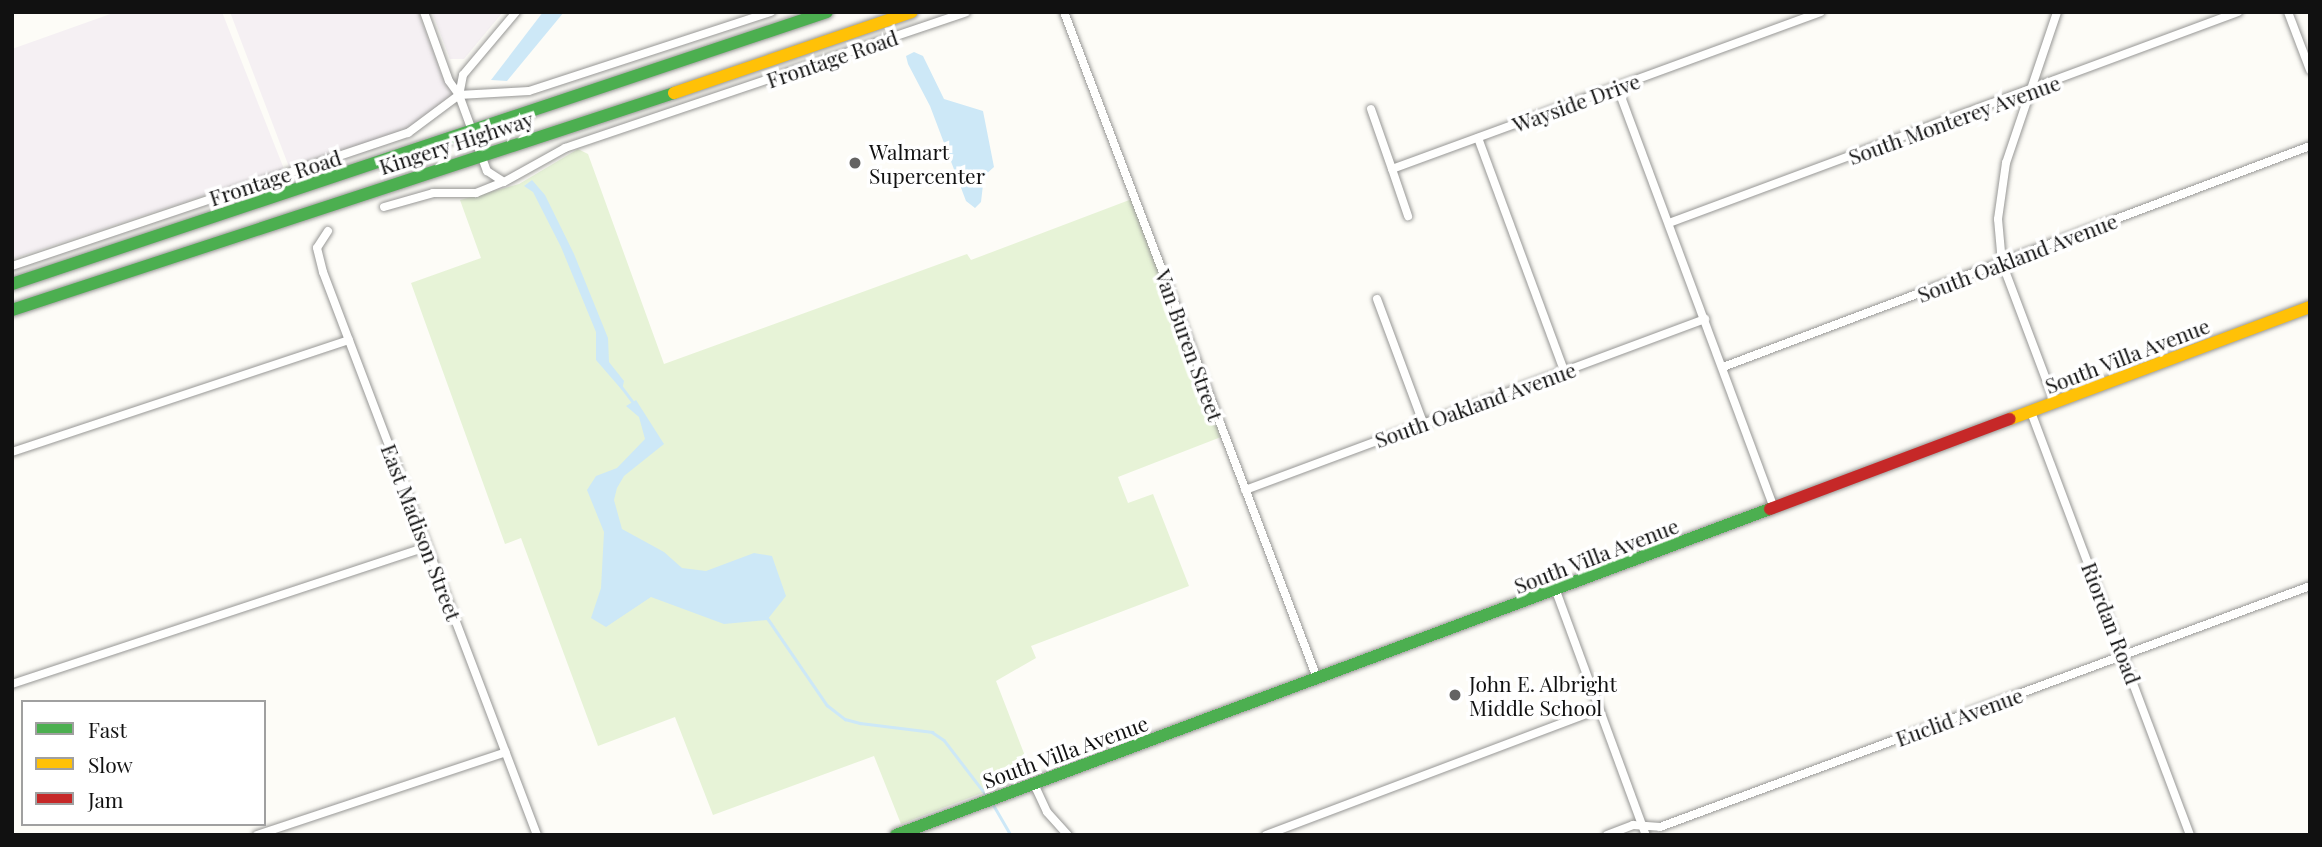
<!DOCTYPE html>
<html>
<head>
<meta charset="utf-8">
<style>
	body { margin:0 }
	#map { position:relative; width:2322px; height:847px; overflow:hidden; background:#fdfcf7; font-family:"Playfair Display",serif }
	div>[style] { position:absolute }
	.industrial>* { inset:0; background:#f5f0f3 }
	.green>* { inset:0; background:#e7f3d7 }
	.water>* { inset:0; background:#cde8f7 }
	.stream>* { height:2.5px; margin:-1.25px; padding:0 1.25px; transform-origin:1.25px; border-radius:1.25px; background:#cde8f7 }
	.roads { filter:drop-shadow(0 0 2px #979795) drop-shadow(0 0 2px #979795) }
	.street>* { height:8px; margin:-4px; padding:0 4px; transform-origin:4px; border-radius:4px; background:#fffffe }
	.fast>* { height:12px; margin:-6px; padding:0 6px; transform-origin:6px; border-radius:6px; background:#4caf50 }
	.slow>* { height:12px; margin:-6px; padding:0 6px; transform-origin:6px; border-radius:6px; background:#ffc107 }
	.jam>* { height:12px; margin:-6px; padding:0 6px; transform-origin:6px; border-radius:6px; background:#c62828 }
	.dots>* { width:19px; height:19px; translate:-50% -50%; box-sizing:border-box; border:4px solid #fff; border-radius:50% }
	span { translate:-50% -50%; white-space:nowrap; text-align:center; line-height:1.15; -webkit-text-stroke:7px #fff; paint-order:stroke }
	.street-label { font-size:21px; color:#111 }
	.poi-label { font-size:21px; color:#111 }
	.left { translate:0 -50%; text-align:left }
	.frame { position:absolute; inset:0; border:14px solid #111; pointer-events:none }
	.legend { position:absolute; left:21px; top:700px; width:245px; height:126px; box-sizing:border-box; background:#fff; border:2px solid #a0a0a0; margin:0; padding:9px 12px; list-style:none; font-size:21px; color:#111 }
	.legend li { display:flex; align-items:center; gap:14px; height:35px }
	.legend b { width:35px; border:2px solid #a0a0a0 }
</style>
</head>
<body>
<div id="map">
	<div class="industrial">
		<div style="clip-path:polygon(116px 12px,222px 12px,284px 169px,12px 259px,12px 49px)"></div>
		<div style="clip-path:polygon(230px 12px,418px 12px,443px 78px,454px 94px,405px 131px,289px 167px)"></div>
		<div style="clip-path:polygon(432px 12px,503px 12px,464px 59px,450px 59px)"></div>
	</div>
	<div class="green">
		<div style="clip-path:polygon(578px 149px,588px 154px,664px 364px,967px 254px,971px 260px,1132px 199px,1221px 437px,1118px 477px,1128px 503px,1153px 494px,1189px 586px,1031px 646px,1036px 658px,996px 681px,1032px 774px,901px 824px,874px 756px,713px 815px,675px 717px,598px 746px,521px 538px,505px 544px,411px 283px,481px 258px,460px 200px,519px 184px)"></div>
	</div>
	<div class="water">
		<div style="clip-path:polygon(543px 12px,564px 12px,507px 81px,491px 80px)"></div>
		<div style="clip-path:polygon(914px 52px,923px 56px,944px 99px,983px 111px,994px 167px,984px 176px,981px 202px,975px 208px,966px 201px,930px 106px,908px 64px,906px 56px)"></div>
		<div style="clip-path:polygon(532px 180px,545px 195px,574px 254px,608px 338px,609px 362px,624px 381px,622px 390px,596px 360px,596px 332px,561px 247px,533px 192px,524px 186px)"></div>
		<div style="clip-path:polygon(636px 400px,664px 444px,624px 476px,617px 488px,614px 500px,622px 529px,664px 552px,682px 568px,706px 571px,754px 553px,772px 556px,786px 596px,767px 620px,724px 624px,651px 597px,606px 627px,591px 618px,601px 588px,604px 532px,587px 490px,596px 476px,617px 468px,645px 439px,639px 417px,626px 406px)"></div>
	</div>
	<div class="stream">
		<div style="left:621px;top:386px;width:21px;rotate:53deg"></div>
		<div style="left:766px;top:616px;width:108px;rotate:55.6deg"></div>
		<div style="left:827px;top:705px;width:23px;rotate:38deg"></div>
		<div style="left:845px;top:719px;width:16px;rotate:15deg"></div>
		<div style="left:860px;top:723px;width:73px;rotate:7.1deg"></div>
		<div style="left:932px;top:732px;width:14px;rotate:34deg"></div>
		<div style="left:944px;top:740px;width:71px;rotate:52.5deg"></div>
		<div style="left:993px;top:804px;width:36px;rotate:60deg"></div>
	</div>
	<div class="roads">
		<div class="street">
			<div style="left:424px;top:12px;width:73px;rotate:70.1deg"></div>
			<div style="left:449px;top:81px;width:17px;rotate:54deg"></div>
			<div style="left:516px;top:12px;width:82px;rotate:130.1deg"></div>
			<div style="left:463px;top:75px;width:20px;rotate:101deg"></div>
			<div style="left:459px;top:95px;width:81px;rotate:69.8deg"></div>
			<div style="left:487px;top:171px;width:20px;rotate:33deg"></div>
			<div style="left:504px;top:182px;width:70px;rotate:-29.1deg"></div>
			<div style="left:565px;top:148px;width:423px;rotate:-18.7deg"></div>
			<div style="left:1064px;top:12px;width:712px;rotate:69.2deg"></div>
			<div style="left:2288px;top:12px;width:62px;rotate:69.2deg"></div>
			<div style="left:1617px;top:86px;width:451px;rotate:69.6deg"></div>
			<div style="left:1371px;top:109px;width:64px;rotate:70.7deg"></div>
			<div style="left:1392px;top:169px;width:456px;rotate:-20.1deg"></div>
			<div style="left:1478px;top:138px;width:248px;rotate:69.7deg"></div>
			<div style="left:1392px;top:169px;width:50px;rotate:71.2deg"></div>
			<div style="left:384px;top:207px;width:51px;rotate:-15.9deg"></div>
			<div style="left:433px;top:193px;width:43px"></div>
			<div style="left:476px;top:193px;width:29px;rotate:-22deg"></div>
			<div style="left:1669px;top:223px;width:607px;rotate:-20.35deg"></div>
			<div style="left:328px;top:231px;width:20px;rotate:123deg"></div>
			<div style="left:317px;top:248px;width:25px;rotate:76deg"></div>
			<div style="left:323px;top:272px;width:602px;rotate:69.19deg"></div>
			<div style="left:12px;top:266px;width:418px;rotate:-18.6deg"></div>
			<div style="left:408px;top:133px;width:64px;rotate:-36.7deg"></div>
			<div style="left:459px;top:95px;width:70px;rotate:-3.3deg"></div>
			<div style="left:529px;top:91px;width:255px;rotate:-18.1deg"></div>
			<div style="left:1377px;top:299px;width:132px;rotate:69.6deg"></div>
			<div style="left:1723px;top:367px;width:627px;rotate:-20.63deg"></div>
			<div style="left:2055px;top:403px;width:150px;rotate:-110.7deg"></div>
			<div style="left:2002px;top:263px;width:44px;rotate:-95.2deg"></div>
			<div style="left:1998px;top:219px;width:57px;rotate:-81.9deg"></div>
			<div style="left:2006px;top:163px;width:159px;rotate:-71.3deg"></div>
			<div style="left:2031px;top:412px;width:452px;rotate:69.4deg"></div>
			<div style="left:12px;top:452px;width:355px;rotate:-18.4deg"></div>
			<div style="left:1245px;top:490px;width:491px;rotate:-20.4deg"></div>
			<div style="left:1556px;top:591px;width:260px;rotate:69.8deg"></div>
			<div style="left:12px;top:684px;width:437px;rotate:-18.3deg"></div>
			<div style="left:1034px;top:784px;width:31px;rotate:65deg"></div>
			<div style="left:1047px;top:812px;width:31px;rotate:48deg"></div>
			<div style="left:257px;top:835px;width:262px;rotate:-18.4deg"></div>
			<div style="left:1266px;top:835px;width:356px;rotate:-20.7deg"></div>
			<div style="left:1607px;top:835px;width:28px;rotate:-21deg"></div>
			<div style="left:1633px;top:825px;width:27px;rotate:4deg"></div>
			<div style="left:1660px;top:827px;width:693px;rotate:-20.34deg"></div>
		</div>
		<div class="fast">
			<div style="left:12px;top:284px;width:859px;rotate:-18.46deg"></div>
			<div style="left:12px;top:310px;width:697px;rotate:-18.15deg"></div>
			<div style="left:896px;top:835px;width:933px;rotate:-20.46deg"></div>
		</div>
		<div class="slow">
			<div style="left:674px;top:93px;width:251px;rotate:-18.8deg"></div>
			<div style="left:2010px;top:419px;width:320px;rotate:-20.5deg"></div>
		</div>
		<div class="jam">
			<div style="left:1770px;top:509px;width:256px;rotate:-20.6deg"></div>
		</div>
	</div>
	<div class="dots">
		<div style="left:855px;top:163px;background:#646362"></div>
		<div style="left:1455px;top:695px;background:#646362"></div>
	</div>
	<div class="street-label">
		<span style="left:832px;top:58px;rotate:-19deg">Frontage Road</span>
		<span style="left:1576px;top:102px;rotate:-20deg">Wayside Drive</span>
		<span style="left:1954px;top:119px;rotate:-20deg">South Monterey Avenue</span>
		<span style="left:456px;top:142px;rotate:-18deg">Kingery Highway</span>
		<span style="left:275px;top:177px;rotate:-18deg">Frontage Road</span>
		<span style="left:2017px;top:257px;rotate:-21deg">South Oakland Avenue</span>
		<span style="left:1190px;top:345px;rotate:70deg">Van Buren Street</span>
		<span style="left:2127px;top:355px;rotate:-21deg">South Villa Avenue</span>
		<span style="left:1475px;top:404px;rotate:-20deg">South Oakland Avenue</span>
		<span style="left:422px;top:532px;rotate:69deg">East Madison Street</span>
		<span style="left:1596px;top:555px;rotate:-21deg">South Villa Avenue</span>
		<span style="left:2112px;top:623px;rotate:69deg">Riordan Road</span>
		<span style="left:1959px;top:716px;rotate:-20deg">Euclid Avenue</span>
		<span style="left:1065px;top:751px;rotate:-20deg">South Villa Avenue</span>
	</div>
	<div class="poi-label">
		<span class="left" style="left:869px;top:163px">Walmart<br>Supercenter</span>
		<span class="left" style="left:1469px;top:695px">John E. Albright<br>Middle School</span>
	</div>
	<div class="frame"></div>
	<ul class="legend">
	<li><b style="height:9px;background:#4caf50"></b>Fast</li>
	<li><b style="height:9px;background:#ffc107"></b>Slow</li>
	<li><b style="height:9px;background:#c62828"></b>Jam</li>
	</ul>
</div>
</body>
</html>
